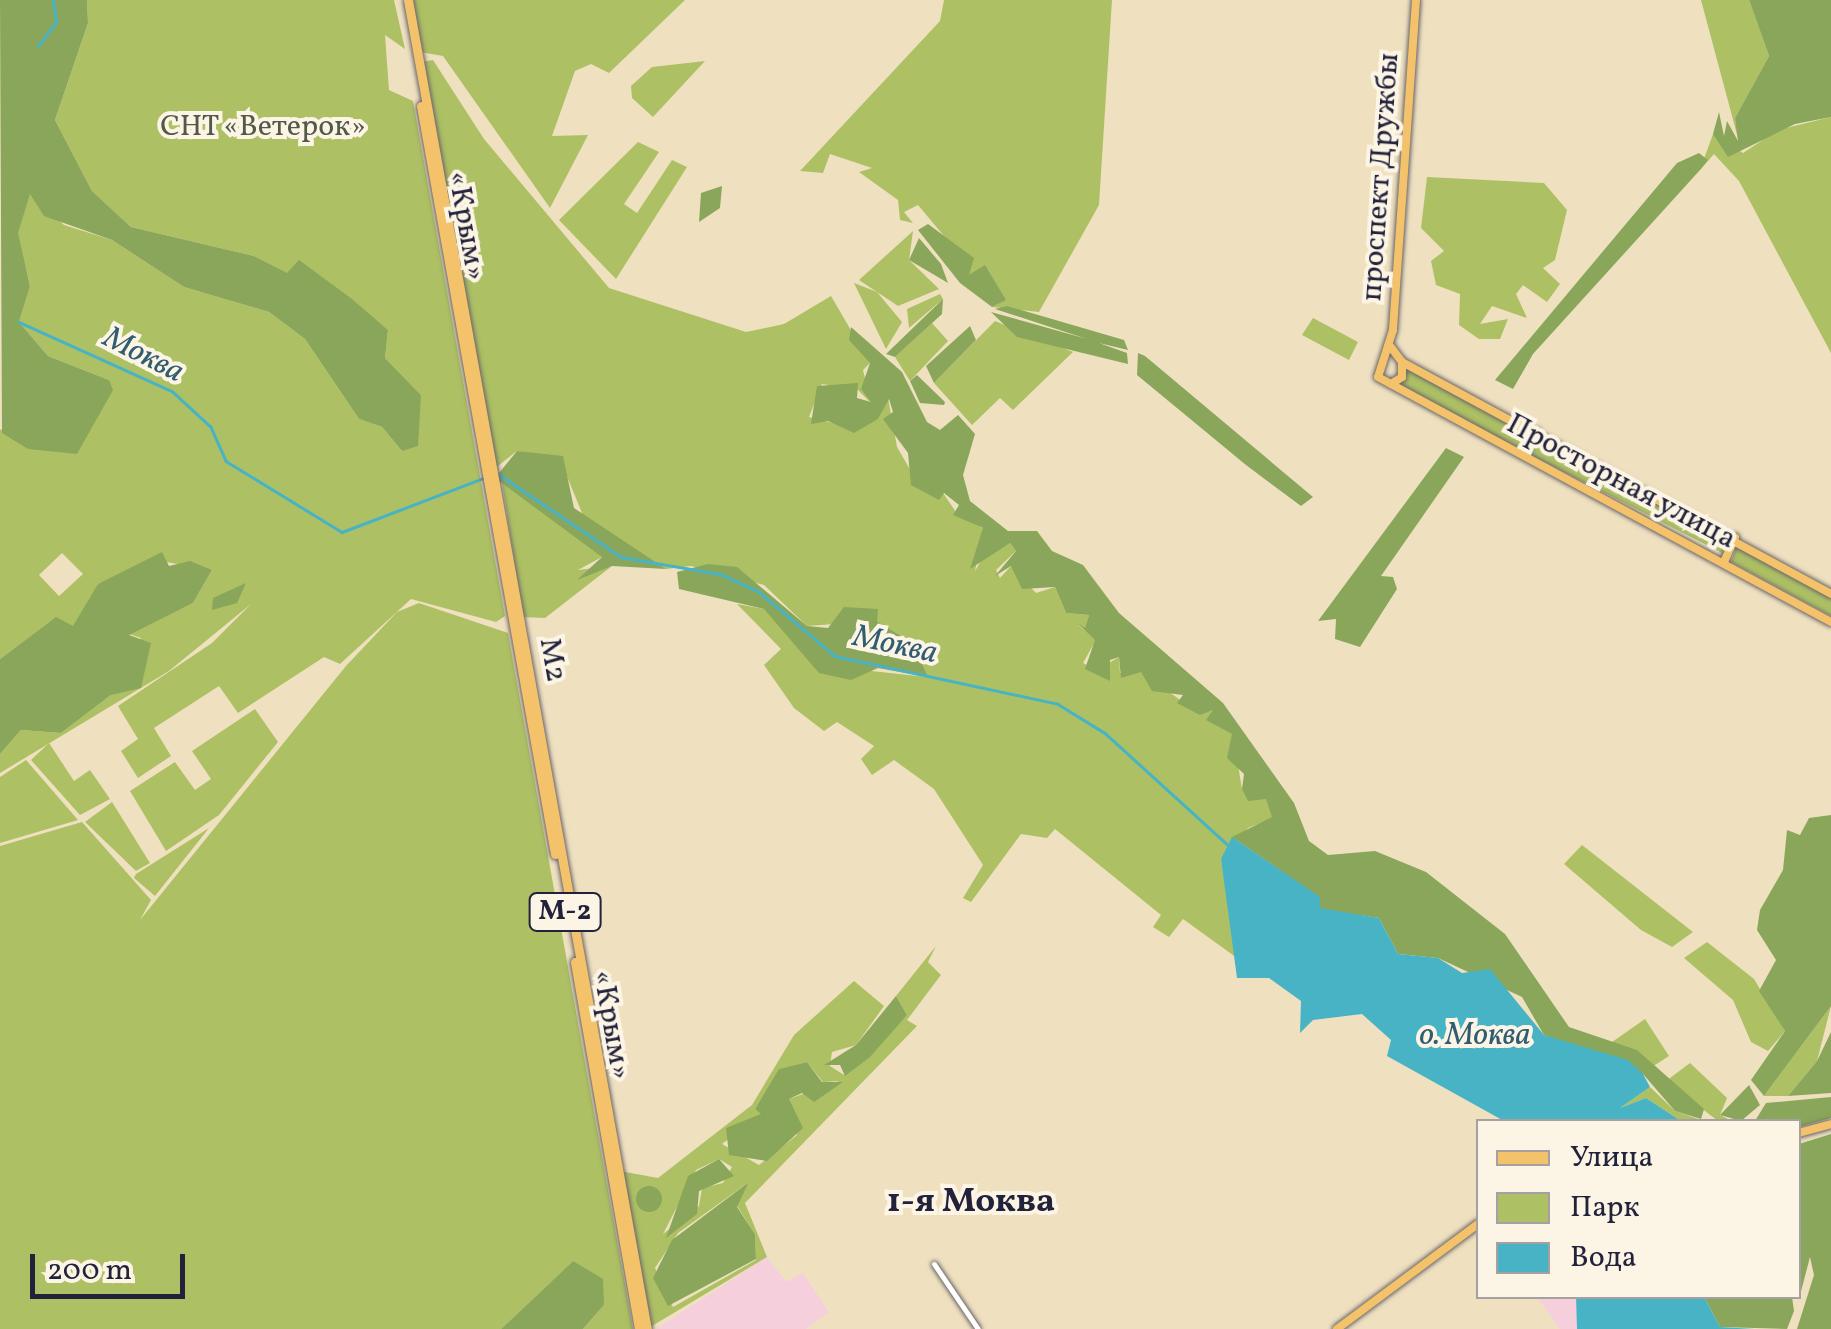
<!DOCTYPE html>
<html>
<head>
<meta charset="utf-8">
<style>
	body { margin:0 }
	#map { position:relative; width:1831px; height:1329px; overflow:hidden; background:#efe1c0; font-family:Vollkorn,serif }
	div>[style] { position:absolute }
	.built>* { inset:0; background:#f5cfdb }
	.green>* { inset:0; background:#adc064 }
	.forest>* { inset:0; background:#8aa65a }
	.round { border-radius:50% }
	.water>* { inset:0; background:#48b3c5 }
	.stream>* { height:2.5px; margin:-1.25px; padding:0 1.25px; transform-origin:1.25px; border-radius:1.25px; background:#48b3c5 }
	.roads { filter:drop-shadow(0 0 2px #6a656a) drop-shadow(0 0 2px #6a656a) }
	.minor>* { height:5px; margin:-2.5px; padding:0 2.5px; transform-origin:2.5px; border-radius:2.5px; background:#fff }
	.major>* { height:8px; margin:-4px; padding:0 4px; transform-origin:4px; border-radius:4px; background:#f3c26a }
	.highway>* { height:9px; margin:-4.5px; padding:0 4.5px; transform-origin:4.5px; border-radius:4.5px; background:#f3c26a }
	span { translate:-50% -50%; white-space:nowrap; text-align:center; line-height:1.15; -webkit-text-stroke:8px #fcf5e5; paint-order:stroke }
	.shield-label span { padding:2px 8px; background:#fcf5e5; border:2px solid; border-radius:8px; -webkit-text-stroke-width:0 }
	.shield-label { font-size:28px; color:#22223b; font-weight:700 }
	.park-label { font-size:30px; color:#535949 }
	.street-label { font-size:30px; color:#22223b }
	.water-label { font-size:32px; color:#315c72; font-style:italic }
	.quarter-label { font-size:35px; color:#22223b; font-weight:700 }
	.legend { position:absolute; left:1476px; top:1119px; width:325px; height:180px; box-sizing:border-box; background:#fcf5e5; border:2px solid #a5a1a1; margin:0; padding:12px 18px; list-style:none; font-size:30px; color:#22223b }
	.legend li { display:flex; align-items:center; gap:20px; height:50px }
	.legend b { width:50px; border:2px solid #a5a1a1 }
	.scale { position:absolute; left:30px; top:1254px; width:155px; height:45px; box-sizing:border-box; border:5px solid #22223b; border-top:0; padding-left:12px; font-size:30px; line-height:35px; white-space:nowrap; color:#22223b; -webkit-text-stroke:8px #fcf5e5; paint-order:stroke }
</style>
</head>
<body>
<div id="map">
	<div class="built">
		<div style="clip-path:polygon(767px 1257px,786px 1282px,803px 1273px,829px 1312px,806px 1329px,656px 1329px)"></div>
		<div style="clip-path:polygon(1537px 1297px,1576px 1297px,1577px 1329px,1560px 1329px)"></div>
	</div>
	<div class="green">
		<div style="clip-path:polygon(evenodd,87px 0,394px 0,405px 49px,385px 35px,389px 90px,413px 101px,505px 616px,496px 622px,411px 599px,340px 664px,324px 657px,238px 713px,219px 686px,154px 728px,171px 756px,138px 778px,121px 751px,138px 739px,118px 706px,212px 643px,251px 604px,169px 671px,0 773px,0 754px,21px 730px,61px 733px,111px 695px,141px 638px,129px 634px,193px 603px,212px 570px,166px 562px,98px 584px,85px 617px,72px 627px,55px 618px,0 659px,0 430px,109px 380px,48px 356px,19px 322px,30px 285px,17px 233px,30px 193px,64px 225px,112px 240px,184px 287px,269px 312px,305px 339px,359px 419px,382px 427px,402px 451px,421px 395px,385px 358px,388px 330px,299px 261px,288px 274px,254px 256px,131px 227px,92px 191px,55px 120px,88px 23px,87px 0,62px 553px,83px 574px,59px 596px,39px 575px,62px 553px)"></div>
		<div style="clip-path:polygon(410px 0,685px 0,609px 73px,591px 64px,575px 71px,552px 136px,588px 135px,550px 208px,443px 56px,420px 52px)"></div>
		<div style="clip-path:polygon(944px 0,1112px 0,1099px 205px,1039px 312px,992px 307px,1005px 300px,975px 274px,964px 276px,959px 254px,918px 205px,904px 212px,913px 223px,900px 220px,898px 200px,859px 172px,872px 168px,830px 154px,823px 173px,800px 171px,940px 21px)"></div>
		<div style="clip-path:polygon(1701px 0,1749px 0,1769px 56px,1735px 118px,1739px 142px)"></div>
		<div style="clip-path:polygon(433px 60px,484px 139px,609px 288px,746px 332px,784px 324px,831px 296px,870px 363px,863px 370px,871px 403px,858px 390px,822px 384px,809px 417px,853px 428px,878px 419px,888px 398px,897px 447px,919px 485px,943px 493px,958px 515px,984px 529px,975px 571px,986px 552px,1010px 543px,1016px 551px,996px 570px,1000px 578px,1011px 566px,1036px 593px,1055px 587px,1066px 613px,1089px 615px,1085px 629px,1077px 624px,1096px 640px,1083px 663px,1097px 670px,1119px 657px,1120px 673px,1141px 672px,1200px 714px,1213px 710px,1233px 735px,1242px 789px,1266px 798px,1273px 818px,1248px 828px,1221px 859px,1237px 958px,1183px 919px,1169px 937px,1153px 927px,1161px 915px,1055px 829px,1047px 838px,1021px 834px,971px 902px,963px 898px,983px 865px,934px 789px,894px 760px,872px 775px,861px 759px,874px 746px,837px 722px,824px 731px,794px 708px,764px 665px,781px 649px,737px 604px,764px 609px,862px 670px,927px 677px,902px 637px,877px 621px,807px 626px,764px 585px,691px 566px,666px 569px,584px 518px,564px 469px,542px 455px,517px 451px,494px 469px,432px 134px,422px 62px)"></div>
		<div style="clip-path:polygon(705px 61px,653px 117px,632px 98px,631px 86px,652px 67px)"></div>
		<div style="clip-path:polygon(1831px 117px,1831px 353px,1739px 181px,1714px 154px,1700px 170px,1713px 134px,1743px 153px,1778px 130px)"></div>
		<div style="clip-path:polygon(638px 142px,659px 152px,624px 204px,637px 213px,672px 160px,687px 167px,616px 279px,559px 220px)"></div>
		<div style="clip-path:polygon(1427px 177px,1544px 183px,1567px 210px,1555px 260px,1543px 268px,1560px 284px,1547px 302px,1523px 285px,1516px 294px,1527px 318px,1492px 306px,1480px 324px,1508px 319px,1500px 339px,1479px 339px,1459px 325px,1460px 294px,1436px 285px,1431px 261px,1444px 251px,1421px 228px)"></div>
		<div style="clip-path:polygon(913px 231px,909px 260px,939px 289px,898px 306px,859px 280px)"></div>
		<div style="clip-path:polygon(854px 283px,877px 292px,902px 322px,886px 349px)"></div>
		<div style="clip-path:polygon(940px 294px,943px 299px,909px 328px,907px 309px)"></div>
		<div style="clip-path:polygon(1313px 318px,1358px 342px,1349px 360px,1302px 335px)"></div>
		<div style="clip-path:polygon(995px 321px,1073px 352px,1013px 410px,1000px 398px,972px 425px,934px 383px)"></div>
		<div style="clip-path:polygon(932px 323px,948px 341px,910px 381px,895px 357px)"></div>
		<div style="clip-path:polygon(1408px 368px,1532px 434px,1525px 450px,1529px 433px,1520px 450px,1399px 386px)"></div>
		<div style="clip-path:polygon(1538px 438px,1730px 541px,1724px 554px,1531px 455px)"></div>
		<div style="clip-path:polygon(501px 476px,596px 547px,602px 557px,578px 570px,612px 566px,545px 618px,523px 617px)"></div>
		<div style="clip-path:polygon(1738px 543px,1831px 598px,1831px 616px,1731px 562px)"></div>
		<div style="clip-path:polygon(419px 603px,508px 633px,633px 1329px,583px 1329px,604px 1305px,573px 1261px,501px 1329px,0 1329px,0 846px,82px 822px,151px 900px,140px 920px,346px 666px,397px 612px)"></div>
		<div style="clip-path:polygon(255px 709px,278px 742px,219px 815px,166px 851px,130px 791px,175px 762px,195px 790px,211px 779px,192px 751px)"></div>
		<div style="clip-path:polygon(49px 743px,74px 781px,90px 770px,110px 799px,80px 815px,31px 760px)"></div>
		<div style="clip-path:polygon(26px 760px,78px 820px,0 843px,0 777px)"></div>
		<div style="clip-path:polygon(112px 802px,150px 863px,136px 871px,85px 822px)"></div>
		<div style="clip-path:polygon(209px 828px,155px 896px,134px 878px,136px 874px)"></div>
		<div style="clip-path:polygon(1582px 845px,1693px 932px,1672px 947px,1641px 930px,1564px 864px)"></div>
		<div style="clip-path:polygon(1707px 942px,1754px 979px,1785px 1031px,1768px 1051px,1751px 1042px,1733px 1000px,1684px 958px)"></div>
		<div style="clip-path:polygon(evenodd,936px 946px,928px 962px,941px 975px,907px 1020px,917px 1026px,745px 1203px,767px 1257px,647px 1329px,620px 1171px,658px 1178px,752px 1105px,794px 1035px,854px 981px,884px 1006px,856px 1045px,832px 1052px,830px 1066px,844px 1075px,907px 1015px,896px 996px,936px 946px,807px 1062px,823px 1082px,839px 1081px,789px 1099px,797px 1135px,759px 1165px,722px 1144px,762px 1114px,755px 1109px,780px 1069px,807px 1062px,936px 946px,719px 1159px,732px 1167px,723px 1183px,702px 1188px,699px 1206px,663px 1234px,696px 1170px,719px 1159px,936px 946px,749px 1182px,737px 1206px,755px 1234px,756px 1260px,673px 1307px,655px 1268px,678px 1233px,749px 1182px)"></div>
		<div style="clip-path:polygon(1831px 1006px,1817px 1061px,1788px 1096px,1764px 1096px)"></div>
		<div style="clip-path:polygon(1645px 1019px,1669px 1056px,1652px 1067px,1612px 1042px)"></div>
		<div style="clip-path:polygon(1690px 1063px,1727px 1098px,1720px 1115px,1732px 1121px,1718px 1121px,1666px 1081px)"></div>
		<div style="clip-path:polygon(1650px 1087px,1675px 1111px,1704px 1121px,1681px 1121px,1646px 1098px,1620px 1108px)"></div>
	</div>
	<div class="forest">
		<div style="clip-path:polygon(0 0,87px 0,88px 23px,55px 120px,92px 191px,131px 227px,254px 256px,287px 273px,299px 260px,352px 299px,388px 330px,385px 358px,421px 395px,418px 446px,402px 451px,382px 427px,359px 419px,305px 339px,269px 312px,184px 287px,112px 240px,44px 216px,30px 194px,18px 233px,30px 286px,19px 322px,48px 356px,109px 380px,113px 390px,77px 454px,28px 449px,2px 433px)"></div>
		<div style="clip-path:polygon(1749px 0,1831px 0,1831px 117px,1795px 124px,1728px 157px,1713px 134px,1719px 112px,1724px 136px,1727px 121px,1738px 141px,1735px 118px,1769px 56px)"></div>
		<div style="clip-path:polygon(1699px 153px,1708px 160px,1700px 170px,1533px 354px,1513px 389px,1495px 380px,1677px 163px)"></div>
		<div style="clip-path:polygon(722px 186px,720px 208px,699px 222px,701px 193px)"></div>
		<div style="clip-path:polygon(928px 224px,974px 258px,969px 275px,985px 265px,1006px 300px,992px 307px,960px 283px,918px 230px)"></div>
		<div style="clip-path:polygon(919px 238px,941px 264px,948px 283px,909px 260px)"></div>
		<div style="clip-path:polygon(943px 299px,942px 314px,895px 357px,886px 354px)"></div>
		<div style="clip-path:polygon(1007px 306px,1124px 340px,1128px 350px,1099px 343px,1127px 353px,1128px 364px,1017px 337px,991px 312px,1087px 339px,995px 309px)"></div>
		<div style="clip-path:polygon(970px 326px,976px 340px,934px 383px,926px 366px)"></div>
		<div style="clip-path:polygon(851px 327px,902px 372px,927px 422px,940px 430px,958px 415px,975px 434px,963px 475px,970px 501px,1008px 531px,1037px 531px,1052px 551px,1083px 565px,1119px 613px,1223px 703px,1294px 803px,1309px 841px,1328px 855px,1375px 851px,1426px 872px,1505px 934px,1569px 1027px,1637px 1050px,1704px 1109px,1701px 1119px,1675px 1111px,1643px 1074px,1544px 1035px,1522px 997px,1438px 958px,1398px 954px,1379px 918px,1320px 909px,1319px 897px,1232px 837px,1272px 817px,1266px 799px,1248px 801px,1242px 789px,1244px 774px,1227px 758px,1232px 734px,1206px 720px,1213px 710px,1200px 715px,1177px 703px,1183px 695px,1152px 691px,1141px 672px,1121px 678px,1119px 657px,1110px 660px,1110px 681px,1085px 669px,1095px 640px,1077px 623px,1085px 628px,1089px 615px,1066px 613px,1055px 587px,1022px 589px,1011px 566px,995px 576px,1016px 551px,1010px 543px,970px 569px,983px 528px,953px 515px,959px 505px,944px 493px,939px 500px,911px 485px,908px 453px,883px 419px,893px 412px,889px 399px,878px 419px,854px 433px,828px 421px,811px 424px,817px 386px,858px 383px,857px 398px,871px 402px,861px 389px,870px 363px,849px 340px)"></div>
		<div style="clip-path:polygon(1138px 353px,1145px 356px,1313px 497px,1301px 506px,1246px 465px,1137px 375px)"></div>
		<div style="clip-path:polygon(917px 375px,945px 402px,944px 405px,920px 403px,910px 381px)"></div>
		<div style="clip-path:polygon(1446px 448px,1464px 457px,1381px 576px,1393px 577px,1397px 589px,1360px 647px,1335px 639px,1336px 619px,1318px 621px)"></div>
		<div style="clip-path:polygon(517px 451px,563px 456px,574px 508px,666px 569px,612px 566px,577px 580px,602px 557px,495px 478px)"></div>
		<div style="clip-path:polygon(162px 552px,169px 566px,190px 561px,212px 570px,193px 603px,129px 635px,151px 643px,141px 688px,111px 695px,61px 733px,21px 730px,0 754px,0 659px,56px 617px,73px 626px,98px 584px)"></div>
		<div style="clip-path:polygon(708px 564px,737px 567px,807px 626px,828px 628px,844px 607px,878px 609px,877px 621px,912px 643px,928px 677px,878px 668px,851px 680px,819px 673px,764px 609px,679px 589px,677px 572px)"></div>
		<div style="clip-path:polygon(246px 583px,237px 603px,212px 610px,213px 598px)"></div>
		<div style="clip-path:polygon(1831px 815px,1831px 1006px,1764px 1096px,1751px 1080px,1785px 1031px,1759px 991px,1776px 960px,1757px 930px,1760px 910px,1783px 870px,1787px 830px,1800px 835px,1809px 818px)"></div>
		<div style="clip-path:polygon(896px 996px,907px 1015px,870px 1057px,845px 1076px,840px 1065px,824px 1065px,856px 1045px)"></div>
		<div style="clip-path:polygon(1831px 1032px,1831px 1093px,1788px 1096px,1817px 1061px)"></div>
		<div style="clip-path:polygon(807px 1062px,822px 1082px,843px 1082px,814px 1102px,802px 1093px,789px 1099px,803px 1128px,767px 1161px,729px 1155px,726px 1128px,761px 1114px,755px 1109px,779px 1069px)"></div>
		<div style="clip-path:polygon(1749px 1085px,1760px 1105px,1741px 1121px,1720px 1115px)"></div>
		<div style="clip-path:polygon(1831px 1097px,1831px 1118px,1799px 1127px,1755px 1121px,1766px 1103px)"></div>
		<div style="clip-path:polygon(1831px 1134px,1831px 1329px,1797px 1329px,1814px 1275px,1810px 1257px,1799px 1299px,1796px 1299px,1799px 1144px)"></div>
		<div style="clip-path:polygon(719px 1159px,734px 1176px,699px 1191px,697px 1214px,666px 1238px,688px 1176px)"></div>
		<div style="clip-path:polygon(749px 1182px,737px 1207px,755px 1234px,756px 1259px,668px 1306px,653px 1278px,672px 1240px)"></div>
		<div class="round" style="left:636px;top:1186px;width:26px;height:26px"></div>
		<div style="clip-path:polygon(573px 1261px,603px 1279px,604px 1305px,583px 1329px,501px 1329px)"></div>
		<div style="clip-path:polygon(1704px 1297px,1792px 1297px,1794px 1311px,1787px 1329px,1720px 1327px)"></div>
	</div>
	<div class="water">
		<div style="clip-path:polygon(1232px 837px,1320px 897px,1320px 908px,1379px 918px,1398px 954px,1438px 958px,1462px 973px,1490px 969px,1544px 1035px,1628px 1060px,1643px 1074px,1650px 1087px,1620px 1108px,1646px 1098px,1681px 1121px,1504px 1121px,1387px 1056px,1391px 1040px,1362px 1014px,1313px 1020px,1300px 1033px,1301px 1001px,1269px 978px,1237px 978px,1221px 859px)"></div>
		<div style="clip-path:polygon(1576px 1297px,1704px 1297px,1720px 1327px,1755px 1329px,1577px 1329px)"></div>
	</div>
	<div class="stream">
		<div style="left:38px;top:46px;width:30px;rotate:-53deg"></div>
		<div style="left:56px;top:22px;width:22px;rotate:-98deg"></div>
		<div style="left:19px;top:322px;width:168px;rotate:24.3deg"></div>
		<div style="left:172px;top:391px;width:53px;rotate:42.7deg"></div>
		<div style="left:211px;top:427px;width:37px;rotate:66deg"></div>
		<div style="left:226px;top:461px;width:136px;rotate:31.5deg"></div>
		<div style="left:342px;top:532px;width:154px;rotate:-20.9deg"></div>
		<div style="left:497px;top:473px;width:150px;rotate:34.1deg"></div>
		<div style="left:621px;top:557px;width:100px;rotate:9.7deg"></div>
		<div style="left:720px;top:574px;width:42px;rotate:24.1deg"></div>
		<div style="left:758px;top:591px;width:101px;rotate:40.2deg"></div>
		<div style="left:835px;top:656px;width:228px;rotate:12.1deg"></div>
		<div style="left:1058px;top:704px;width:55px;rotate:31.7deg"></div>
		<div style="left:1105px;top:733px;width:165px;rotate:42.3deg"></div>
	</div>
	<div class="roads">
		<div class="minor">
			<div style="left:934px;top:1264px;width:78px;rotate:55.9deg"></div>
		</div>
		<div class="major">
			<div style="left:1416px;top:0;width:331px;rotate:94deg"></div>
			<div style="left:1393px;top:330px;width:49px;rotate:107.7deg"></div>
			<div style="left:1378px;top:377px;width:515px;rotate:28.41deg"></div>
			<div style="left:1390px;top:346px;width:20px;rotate:53deg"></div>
			<div style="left:1402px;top:362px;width:488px;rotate:28.4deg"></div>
			<div style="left:1391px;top:384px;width:13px;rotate:-32deg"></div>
			<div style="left:1402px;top:377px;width:15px;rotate:-90deg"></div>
			<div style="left:1524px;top:455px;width:26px;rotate:-62deg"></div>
			<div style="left:1724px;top:562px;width:27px;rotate:-66deg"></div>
			<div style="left:1798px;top:1133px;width:34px;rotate:-15deg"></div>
			<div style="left:1337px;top:1329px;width:176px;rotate:-36.7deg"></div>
		</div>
		<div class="highway">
			<div style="left:408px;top:0;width:1350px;rotate:79.81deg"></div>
			<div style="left:421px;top:106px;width:760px;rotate:79.84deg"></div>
			<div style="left:575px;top:962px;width:373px;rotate:80.1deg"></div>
		</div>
	</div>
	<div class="shield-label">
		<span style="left:565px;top:912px">М-2</span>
	</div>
	<div class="park-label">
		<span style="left:263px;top:127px">СНТ «Ветерок»</span>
	</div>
	<div class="street-label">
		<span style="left:1381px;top:177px;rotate:-86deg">проспект Дружбы</span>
		<span style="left:466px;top:226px;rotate:80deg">«Крым»</span>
		<span style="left:1621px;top:482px;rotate:28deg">Просторная улица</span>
		<span style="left:552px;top:660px;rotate:80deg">М2</span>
		<span style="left:611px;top:1025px;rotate:80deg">«Крым»</span>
	</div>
	<div class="water-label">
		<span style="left:143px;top:356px;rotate:27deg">Моква</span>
		<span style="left:895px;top:646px;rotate:12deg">Моква</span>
		<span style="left:1475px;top:1036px">о. Моква</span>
	</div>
	<div class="quarter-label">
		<span style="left:971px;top:1202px">1-я Моква</span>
	</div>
	<ul class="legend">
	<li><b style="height:12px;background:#f3c26a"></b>Улица</li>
	<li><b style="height:28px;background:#adc064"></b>Парк</li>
	<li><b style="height:28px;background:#48b3c5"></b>Вода</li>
	</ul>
	<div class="scale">200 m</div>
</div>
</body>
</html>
